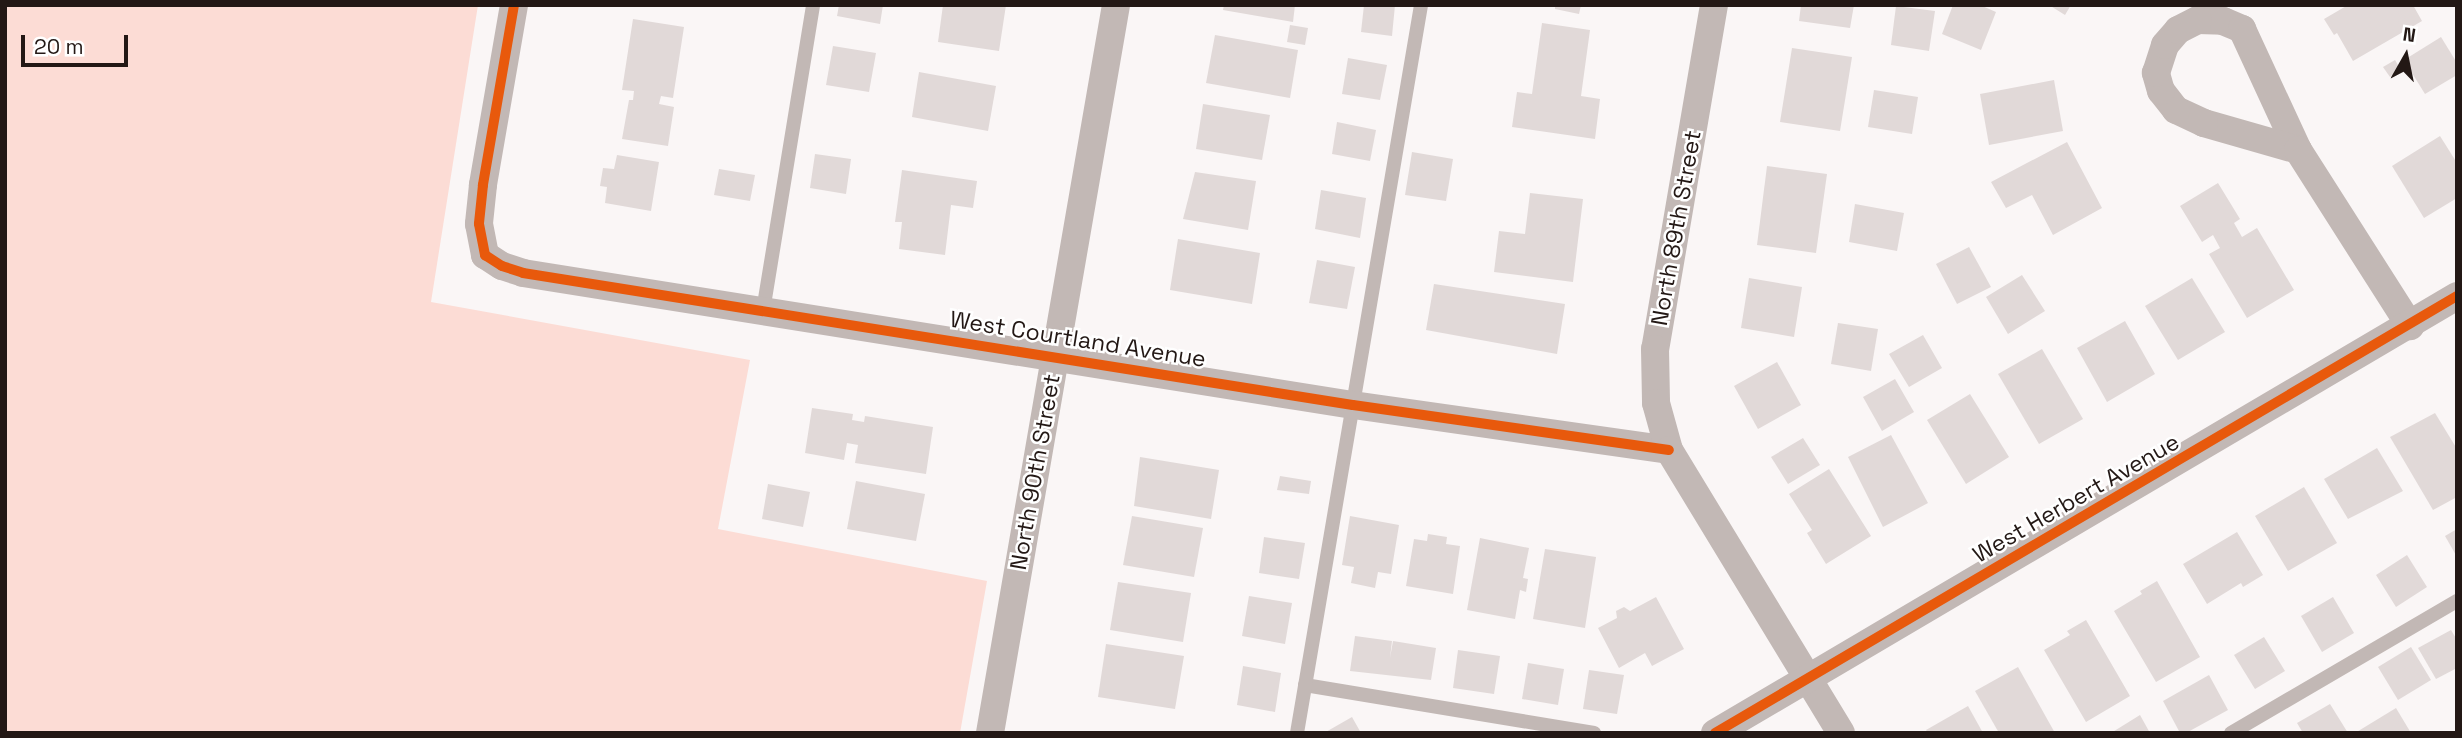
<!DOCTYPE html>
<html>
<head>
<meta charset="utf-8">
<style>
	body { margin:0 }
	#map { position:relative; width:2462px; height:738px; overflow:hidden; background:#faf6f6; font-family:"Space Grotesk",sans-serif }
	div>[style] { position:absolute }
	.green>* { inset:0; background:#fcdcd5 }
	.building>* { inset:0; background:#e1d9d8 }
	.lane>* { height:14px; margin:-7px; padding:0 7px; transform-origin:7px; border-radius:7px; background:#c2b8b5 }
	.street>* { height:28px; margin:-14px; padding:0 14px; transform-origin:14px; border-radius:14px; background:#c2b8b5 }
	.cycleway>* { height:10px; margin:-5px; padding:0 5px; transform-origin:5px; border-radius:5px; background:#e8590c }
	span { translate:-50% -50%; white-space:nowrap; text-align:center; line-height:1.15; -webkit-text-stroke:5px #fff; paint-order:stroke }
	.street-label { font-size:23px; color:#231815 }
	.frame { position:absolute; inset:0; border:7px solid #231815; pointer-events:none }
	.north { position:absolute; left:2371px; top:21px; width:70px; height:70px; -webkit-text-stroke:5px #fff; paint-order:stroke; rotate:9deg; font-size:19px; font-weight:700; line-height:28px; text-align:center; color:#231815 }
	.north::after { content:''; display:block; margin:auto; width:24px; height:32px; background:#231815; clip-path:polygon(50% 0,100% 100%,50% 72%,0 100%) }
	.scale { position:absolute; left:21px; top:35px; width:107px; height:32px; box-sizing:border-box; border:4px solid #231815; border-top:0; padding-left:9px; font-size:21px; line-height:24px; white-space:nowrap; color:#231815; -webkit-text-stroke:5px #fff; paint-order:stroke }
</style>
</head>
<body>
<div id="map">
	<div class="green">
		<div style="clip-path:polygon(5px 5px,478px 5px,431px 302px,750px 360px,718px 529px,987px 581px,960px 733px,5px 733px)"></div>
	</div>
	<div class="building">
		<div style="clip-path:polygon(839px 5px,883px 5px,880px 24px,837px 16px)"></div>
		<div style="clip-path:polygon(943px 5px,1006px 5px,999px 51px,938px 42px)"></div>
		<div style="clip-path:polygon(1224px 5px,1295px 5px,1293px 22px,1223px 10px)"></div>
		<div style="clip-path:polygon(1364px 5px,1395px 5px,1392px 36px,1361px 32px)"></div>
		<div style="clip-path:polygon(1555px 5px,1581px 5px,1579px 14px,1555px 9px)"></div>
		<div style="clip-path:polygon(1801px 5px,1854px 5px,1850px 28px,1799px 21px)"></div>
		<div style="clip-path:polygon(1953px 5px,1980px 5px,1996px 12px,1981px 50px,1942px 34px)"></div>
		<div style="clip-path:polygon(2049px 5px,2071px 5px,2065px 15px)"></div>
		<div style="clip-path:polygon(2348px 5px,2413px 5px,2422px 21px,2353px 61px,2337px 33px,2334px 35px,2324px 19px)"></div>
		<div style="clip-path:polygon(1896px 6px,1935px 11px,1929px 51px,1891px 45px)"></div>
		<div style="clip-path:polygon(633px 19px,684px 27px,673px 98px,661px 96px,659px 104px,674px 107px,668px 146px,622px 139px,629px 100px,633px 100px,634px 91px,622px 90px)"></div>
		<div style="clip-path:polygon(1542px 23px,1590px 30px,1581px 96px,1600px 99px,1595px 139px,1512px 127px,1517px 92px,1532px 94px)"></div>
		<div style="clip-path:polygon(1290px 25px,1308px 28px,1305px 45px,1287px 42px)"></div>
		<div style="clip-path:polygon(1215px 35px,1298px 50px,1290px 98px,1206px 83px)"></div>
		<div style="clip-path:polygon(2441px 37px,2457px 63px,2457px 75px,2425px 94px,2404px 60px)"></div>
		<div style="clip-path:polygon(833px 46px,876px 53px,869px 92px,826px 85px)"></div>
		<div style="clip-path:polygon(1792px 48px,1852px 57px,1840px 131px,1780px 122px)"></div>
		<div style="clip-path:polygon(1348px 58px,1387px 65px,1380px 100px,1342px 94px)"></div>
		<div style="clip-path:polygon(2395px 60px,2401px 70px,2390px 77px,2383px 67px)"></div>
		<div style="clip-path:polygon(919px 72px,996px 86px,988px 131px,912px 117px)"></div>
		<div style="clip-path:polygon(2054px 80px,2063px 131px,1989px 145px,1980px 94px)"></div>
		<div style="clip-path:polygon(1874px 90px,1918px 97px,1912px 134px,1868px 127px)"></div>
		<div style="clip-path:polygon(1203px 104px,1270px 115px,1262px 160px,1196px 149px)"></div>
		<div style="clip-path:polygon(1337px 122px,1376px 130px,1370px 161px,1332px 154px)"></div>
		<div style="clip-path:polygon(2440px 136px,2457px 163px,2457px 198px,2424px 218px,2392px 166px)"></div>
		<div style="clip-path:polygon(2067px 142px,2102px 208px,2053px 235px,2032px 195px,2006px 208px,1991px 182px)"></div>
		<div style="clip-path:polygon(1412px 152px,1453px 159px,1446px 201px,1405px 195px)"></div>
		<div style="clip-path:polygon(815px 154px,851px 159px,846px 194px,810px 188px)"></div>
		<div style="clip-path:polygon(617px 155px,659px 162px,651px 211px,605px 203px,607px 187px,600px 186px,603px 168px,614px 169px)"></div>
		<div style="clip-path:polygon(1767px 166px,1827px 174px,1816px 253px,1757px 245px)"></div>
		<div style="clip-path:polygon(719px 169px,755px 175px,750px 201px,714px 195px)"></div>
		<div style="clip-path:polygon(902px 170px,977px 181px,973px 208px,951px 205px,945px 255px,899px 249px,902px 222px,895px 222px)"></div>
		<div style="clip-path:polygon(1195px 172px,1256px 181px,1248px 230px,1183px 219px)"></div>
		<div style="clip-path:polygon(2218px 183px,2240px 219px,2234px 223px,2242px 237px,2257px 228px,2294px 290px,2247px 318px,2209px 254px,2220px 248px,2213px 235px,2202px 242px,2180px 206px)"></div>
		<div style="clip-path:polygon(1321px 190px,1366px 198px,1360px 238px,1315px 229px)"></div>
		<div style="clip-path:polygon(1530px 193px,1583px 199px,1573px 282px,1494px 272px,1499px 231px,1525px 234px)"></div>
		<div style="clip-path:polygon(1855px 204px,1904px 213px,1897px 251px,1849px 242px)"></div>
		<div style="clip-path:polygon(1178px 239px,1260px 253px,1252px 304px,1170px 290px)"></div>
		<div style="clip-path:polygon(1969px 247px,1991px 287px,1957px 304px,1936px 264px)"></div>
		<div style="clip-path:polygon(1317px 260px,1355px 267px,1347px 309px,1309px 303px)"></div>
		<div style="clip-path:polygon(2022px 275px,2045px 311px,2008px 334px,1986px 297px)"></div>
		<div style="clip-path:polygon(1749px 278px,1802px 287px,1794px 337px,1741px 328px)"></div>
		<div style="clip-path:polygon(2192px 278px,2225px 332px,2178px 360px,2145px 306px)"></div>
		<div style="clip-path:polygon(1434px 284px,1565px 304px,1557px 354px,1426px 330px)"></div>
		<div style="clip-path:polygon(2125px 321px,2155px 374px,2107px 402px,2077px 348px)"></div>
		<div style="clip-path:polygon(1838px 323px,1878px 329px,1871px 371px,1831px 364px)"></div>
		<div style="clip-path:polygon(1923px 335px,1942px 368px,1909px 387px,1889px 354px)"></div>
		<div style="clip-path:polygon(2042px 349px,2083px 419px,2039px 444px,1998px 374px)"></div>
		<div style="clip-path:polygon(1777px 362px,1801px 405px,1758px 429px,1734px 386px)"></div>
		<div style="clip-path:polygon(1895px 379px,1914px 412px,1882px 431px,1863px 397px)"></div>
		<div style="clip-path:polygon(1970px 394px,2009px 457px,1966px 484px,1927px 420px)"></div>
		<div style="clip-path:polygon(812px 408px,853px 414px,852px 420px,864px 422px,865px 416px,933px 427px,926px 474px,855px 463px,858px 445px,847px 443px,844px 460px,805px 453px)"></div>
		<div style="clip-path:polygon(2435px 413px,2457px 449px,2457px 497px,2433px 510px,2390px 437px)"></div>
		<div style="clip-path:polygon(1891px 435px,1928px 503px,1883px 527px,1848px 457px)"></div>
		<div style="clip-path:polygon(1803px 438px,1820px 465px,1788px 484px,1771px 457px)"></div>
		<div style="clip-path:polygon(2377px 448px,2403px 491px,2348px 519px,2324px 479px)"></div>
		<div style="clip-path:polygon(1140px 457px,1219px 470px,1211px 519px,1134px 506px)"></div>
		<div style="clip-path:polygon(1829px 469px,1871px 536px,1826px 564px,1807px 533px,1812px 530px,1789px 494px)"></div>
		<div style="clip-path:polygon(1280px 476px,1311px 481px,1309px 494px,1277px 490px)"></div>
		<div style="clip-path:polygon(856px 481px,925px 494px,916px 541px,847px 529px)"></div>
		<div style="clip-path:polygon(768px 484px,810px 492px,803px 527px,762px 519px)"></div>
		<div style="clip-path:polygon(2304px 487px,2337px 543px,2288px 571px,2255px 516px)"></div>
		<div style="clip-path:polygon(1132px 516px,1203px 528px,1194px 577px,1123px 565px)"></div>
		<div style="clip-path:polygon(1350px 516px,1399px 525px,1391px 574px,1378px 572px,1375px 588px,1351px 583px,1354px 567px,1342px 565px)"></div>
		<div style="clip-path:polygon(2457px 529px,2457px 557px,2445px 536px)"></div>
		<div style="clip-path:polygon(2237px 532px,2263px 575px,2243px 587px,2241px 583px,2207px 604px,2183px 564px)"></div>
		<div style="clip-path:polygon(1428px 534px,1447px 537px,1446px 544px,1460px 546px,1453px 594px,1406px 586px,1414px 539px,1427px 541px)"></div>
		<div style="clip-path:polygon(1264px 537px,1305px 543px,1299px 579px,1259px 573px)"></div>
		<div style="clip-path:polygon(1480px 538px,1529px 548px,1523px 578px,1528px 579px,1526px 592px,1520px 590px,1515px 619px,1467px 610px)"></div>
		<div style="clip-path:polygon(1545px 549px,1596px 557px,1585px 628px,1533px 619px)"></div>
		<div style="clip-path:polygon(2407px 555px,2427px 587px,2396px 607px,2376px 575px)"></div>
		<div style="clip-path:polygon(2157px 581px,2200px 657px,2156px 682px,2114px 611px,2142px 594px,2140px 591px)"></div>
		<div style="clip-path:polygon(1118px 582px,1191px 593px,1183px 642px,1110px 630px)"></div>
		<div style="clip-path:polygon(1249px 596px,1292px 603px,1285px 644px,1242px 636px)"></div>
		<div style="clip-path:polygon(1656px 597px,1684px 649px,1652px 666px,1645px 653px,1619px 668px,1598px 628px,1617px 618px,1616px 611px,1624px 607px,1630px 611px)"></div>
		<div style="clip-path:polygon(2333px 597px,2354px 633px,2322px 652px,2301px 616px)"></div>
		<div style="clip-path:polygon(2086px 620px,2130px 696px,2086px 722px,2044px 650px,2070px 635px,2067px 631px)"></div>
		<div style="clip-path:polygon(2451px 630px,2457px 640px,2457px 668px,2436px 679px,2418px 648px)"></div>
		<div style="clip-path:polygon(1355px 636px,1392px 641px,1390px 658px,1393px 641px,1436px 648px,1431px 680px,1350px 671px)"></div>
		<div style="clip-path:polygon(2264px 637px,2285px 671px,2255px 689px,2234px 655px)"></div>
		<div style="clip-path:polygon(1106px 644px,1184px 656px,1175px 709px,1098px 697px)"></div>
		<div style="clip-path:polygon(2411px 647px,2431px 680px,2398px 700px,2378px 667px)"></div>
		<div style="clip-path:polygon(1458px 650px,1500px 656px,1494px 694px,1453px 688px)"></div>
		<div style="clip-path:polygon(1528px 663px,1564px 669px,1558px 705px,1522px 699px)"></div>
		<div style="clip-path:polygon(1243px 666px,1281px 673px,1275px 712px,1237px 705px)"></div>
		<div style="clip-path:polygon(2018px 667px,2055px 733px,1999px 733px,1975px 691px)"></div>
		<div style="clip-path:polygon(1589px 670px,1624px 675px,1617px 714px,1583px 709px)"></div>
		<div style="clip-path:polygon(2209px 675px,2228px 710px,2186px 733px,2180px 733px,2163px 701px)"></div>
		<div style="clip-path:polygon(2330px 704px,2348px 733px,2303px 733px,2297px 723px)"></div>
		<div style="clip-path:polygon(1968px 706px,1983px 733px,1928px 733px,1926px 730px)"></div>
		<div style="clip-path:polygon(2396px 708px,2411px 733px,2355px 733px)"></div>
		<div style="clip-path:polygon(2140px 715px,2150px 733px,2111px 733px)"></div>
		<div style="clip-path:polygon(1352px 717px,1361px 733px,1324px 733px)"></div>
	</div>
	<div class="lane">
		<div style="left:763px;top:311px;width:310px;rotate:-80.7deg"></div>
		<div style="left:1305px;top:685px;width:293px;rotate:9.4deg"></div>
		<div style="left:1297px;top:733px;width:738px;rotate:-80.33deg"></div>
		<div style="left:2231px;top:733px;width:262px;rotate:-30.3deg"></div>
	</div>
	<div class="street">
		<div style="left:514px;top:5px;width:183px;rotate:99.8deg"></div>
		<div style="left:483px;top:185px;width:39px;rotate:96deg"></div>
		<div style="left:479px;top:224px;width:32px;rotate:79deg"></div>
		<div style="left:485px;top:255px;width:20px;rotate:33deg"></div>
		<div style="left:502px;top:266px;width:22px;rotate:18deg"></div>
		<div style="left:523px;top:273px;width:840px;rotate:9.04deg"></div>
		<div style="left:1353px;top:405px;width:319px;rotate:8.1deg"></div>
		<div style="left:1714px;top:5px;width:349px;rotate:99.7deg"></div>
		<div style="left:1655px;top:349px;width:54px;rotate:88.9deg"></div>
		<div style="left:1656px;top:403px;width:49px;rotate:74.5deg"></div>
		<div style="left:1669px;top:450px;width:331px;rotate:58.7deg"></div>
		<div style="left:2198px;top:20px;width:25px;rotate:2deg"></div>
		<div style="left:2223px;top:21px;width:21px;rotate:23deg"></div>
		<div style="left:2242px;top:29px;width:133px;rotate:65.2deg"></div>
		<div style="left:2298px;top:150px;width:98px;rotate:-164deg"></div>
		<div style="left:2204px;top:123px;width:31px;rotate:-155deg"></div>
		<div style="left:2176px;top:110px;width:24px;rotate:-128deg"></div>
		<div style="left:2161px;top:91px;width:19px;rotate:-106deg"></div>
		<div style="left:2156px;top:73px;width:29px;rotate:-72deg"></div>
		<div style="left:2165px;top:45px;width:20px;rotate:-49deg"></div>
		<div style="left:2178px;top:30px;width:22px;rotate:-27deg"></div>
		<div style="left:2298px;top:150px;width:209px;rotate:57.5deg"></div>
		<div style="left:990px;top:733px;width:739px;rotate:-80.18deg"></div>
		<div style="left:1715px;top:733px;width:861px;rotate:-30.5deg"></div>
	</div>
	<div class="cycleway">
		<div style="left:514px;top:5px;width:183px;rotate:99.8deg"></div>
		<div style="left:483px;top:185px;width:39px;rotate:96deg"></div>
		<div style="left:479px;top:224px;width:32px;rotate:79deg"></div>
		<div style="left:485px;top:255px;width:20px;rotate:33deg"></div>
		<div style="left:502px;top:266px;width:22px;rotate:18deg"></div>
		<div style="left:523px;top:273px;width:840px;rotate:9.04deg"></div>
		<div style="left:1353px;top:405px;width:319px;rotate:8.1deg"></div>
		<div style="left:1715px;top:733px;width:861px;rotate:-30.5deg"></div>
	</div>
	<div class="street-label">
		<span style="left:1676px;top:228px;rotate:-80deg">North 89th Street</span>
		<span style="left:1078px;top:339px;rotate:9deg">West Courtland Avenue</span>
		<span style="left:1035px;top:472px;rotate:-80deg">North 90th Street</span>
		<span style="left:2076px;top:498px;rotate:-30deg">West Herbert Avenue</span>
	</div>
	<div class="frame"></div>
	<div class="north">N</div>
	<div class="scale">20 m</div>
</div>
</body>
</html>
